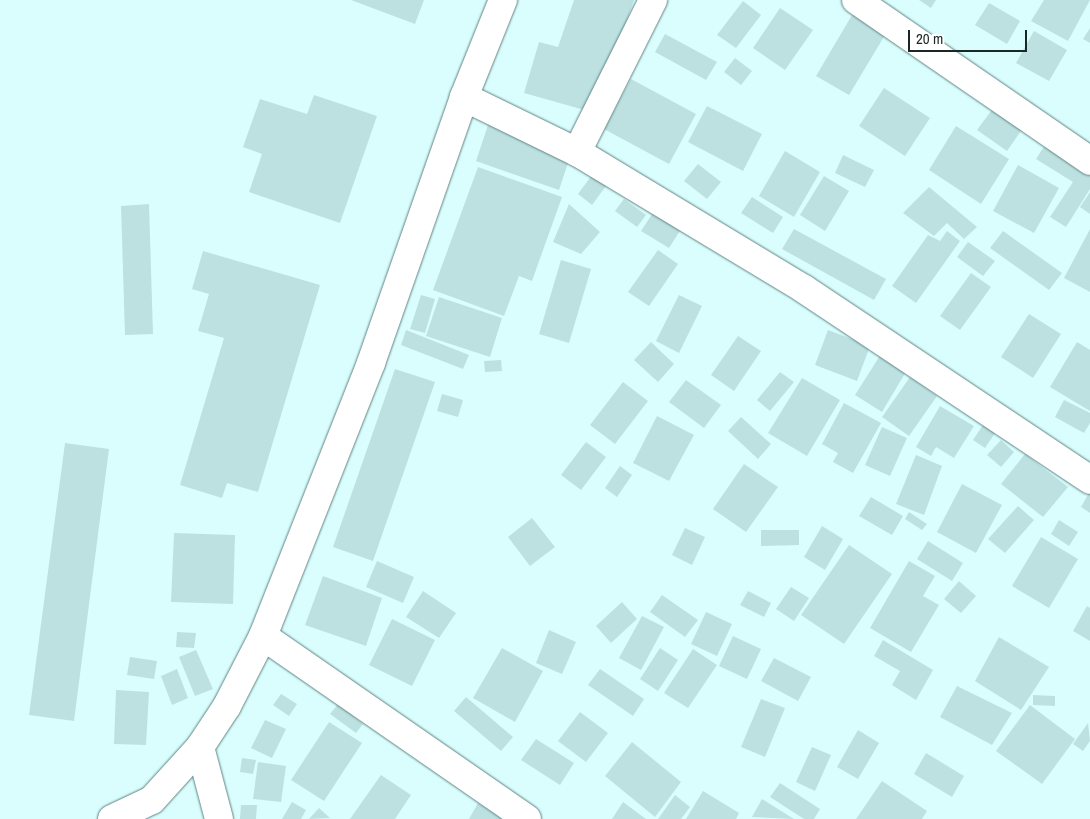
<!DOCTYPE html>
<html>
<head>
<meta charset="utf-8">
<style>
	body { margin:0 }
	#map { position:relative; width:1090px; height:819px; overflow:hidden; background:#dafefe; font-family:"Archivo Narrow",sans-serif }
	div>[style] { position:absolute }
	.building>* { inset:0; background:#bde1e1 }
	.roads { filter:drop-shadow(0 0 1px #618282) drop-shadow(0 0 1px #618282) }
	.minor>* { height:28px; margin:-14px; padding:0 14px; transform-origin:14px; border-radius:14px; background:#fff }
	.tertiary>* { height:28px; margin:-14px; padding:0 14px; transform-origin:14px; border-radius:14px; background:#fff }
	span { translate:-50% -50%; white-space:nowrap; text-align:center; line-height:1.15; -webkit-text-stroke:4px #fff; paint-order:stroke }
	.scale { position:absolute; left:908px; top:30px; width:119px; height:22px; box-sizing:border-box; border:2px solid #192727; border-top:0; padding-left:6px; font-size:15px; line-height:18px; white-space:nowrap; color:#192727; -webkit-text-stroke:4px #fff; paint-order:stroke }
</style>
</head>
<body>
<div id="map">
	<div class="building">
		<div style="clip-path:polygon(351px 0,424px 0,415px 24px)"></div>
		<div style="clip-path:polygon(574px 0,634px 0,595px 113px,524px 93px,539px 42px,558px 47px)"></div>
		<div style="clip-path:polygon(919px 0,936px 0,931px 8px)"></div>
		<div style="clip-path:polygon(1044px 0,1090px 0,1068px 41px,1031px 21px)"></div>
		<div style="clip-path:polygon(743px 1px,761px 15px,736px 48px,717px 35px)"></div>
		<div style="clip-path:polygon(989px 3px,1020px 21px,1007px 44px,975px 25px)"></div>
		<div style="clip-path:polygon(780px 8px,813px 30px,785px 70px,753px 48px)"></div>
		<div style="clip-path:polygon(855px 10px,888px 30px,849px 95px,816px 76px)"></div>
		<div style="clip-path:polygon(1090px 28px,1090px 43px,1083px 39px)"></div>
		<div style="clip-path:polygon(1034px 31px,1067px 50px,1049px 81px,1016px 63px)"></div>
		<div style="clip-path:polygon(665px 34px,717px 62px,706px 80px,655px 52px)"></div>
		<div style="clip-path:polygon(735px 58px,752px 71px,741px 85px,724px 72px)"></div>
		<div style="clip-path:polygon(631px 79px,696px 114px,669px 164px,604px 129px)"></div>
		<div style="clip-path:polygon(884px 88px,930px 118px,905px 156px,859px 126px)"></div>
		<div style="clip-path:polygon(314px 95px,377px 116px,340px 223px,249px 192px,262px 154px,243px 147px,260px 99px,307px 114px)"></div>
		<div style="clip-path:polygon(707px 106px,762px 134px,743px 171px,688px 142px)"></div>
		<div style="clip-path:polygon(994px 107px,1023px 128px,1007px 151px,977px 130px)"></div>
		<div style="clip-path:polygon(488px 125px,571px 154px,559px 190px,476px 161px)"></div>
		<div style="clip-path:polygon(956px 126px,1009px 159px,981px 204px,929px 170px)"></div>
		<div style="clip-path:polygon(1047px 142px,1090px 169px,1090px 189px,1066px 227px,1050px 217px,1073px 182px,1036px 159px)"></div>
		<div style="clip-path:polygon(785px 151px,820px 172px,794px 217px,759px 196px)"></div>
		<div style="clip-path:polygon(843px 155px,874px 170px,865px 187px,835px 173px)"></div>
		<div style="clip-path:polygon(698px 164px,721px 182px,707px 199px,684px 181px)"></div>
		<div style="clip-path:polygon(1018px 165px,1059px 188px,1034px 233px,993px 211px)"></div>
		<div style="clip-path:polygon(478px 167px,562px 197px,532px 281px,519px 276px,504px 316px,433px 290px)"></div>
		<div style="clip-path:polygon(592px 175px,606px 186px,592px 205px,578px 194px)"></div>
		<div style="clip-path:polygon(824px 176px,849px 191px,825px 231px,800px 215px)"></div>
		<div style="clip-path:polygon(929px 187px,977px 227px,964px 239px,947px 223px,934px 236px,903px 213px)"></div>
		<div style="clip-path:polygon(1090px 192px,1090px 214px,1080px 207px)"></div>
		<div style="clip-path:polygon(752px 197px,783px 217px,773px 233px,741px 213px)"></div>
		<div style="clip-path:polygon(624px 199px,646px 215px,637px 227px,615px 211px)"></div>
		<div style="clip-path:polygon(149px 204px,153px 334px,125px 335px,121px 206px)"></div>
		<div style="clip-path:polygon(569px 204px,600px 232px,581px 254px,553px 242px)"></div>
		<div style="clip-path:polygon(658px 205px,685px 223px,669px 248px,641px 231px)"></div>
		<div style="clip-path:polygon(794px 229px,886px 279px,874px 300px,782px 249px)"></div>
		<div style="clip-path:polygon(1090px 229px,1090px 292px,1064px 278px)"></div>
		<div style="clip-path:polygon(947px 231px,960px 241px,916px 303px,892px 286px,928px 235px,940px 241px)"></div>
		<div style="clip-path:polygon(1003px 231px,1062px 273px,1049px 290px,990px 248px)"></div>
		<div style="clip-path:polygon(968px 242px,995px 261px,983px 276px,957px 257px)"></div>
		<div style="clip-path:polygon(658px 250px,678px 264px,649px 306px,628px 292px)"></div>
		<div style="clip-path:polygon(203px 251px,320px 285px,258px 492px,227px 483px,222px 498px,180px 485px,224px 338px,198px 331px,209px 294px,192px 289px)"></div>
		<div style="clip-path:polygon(561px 260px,591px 269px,569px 343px,539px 334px)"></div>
		<div style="clip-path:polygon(971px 273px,991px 287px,960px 330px,940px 316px)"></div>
		<div style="clip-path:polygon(421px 295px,435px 299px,425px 333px,410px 329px)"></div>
		<div style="clip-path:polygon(679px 295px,702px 306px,679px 353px,656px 341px)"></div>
		<div style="clip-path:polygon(439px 297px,502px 318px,490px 357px,426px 336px)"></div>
		<div style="clip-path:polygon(1029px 314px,1061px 334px,1033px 378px,1001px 357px)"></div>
		<div style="clip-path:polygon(406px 330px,469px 355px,463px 369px,401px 345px)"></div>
		<div style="clip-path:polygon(828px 330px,870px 346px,857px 381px,815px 365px)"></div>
		<div style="clip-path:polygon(738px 336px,761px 351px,734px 391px,711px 375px)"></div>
		<div style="clip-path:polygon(651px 342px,674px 364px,658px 382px,634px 360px)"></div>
		<div style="clip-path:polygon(1077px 342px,1090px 350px,1090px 411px,1050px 387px)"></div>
		<div style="clip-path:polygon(881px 354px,907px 370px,882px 412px,855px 395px)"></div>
		<div style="clip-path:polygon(501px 360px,502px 371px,485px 372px,484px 361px)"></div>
		<div style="clip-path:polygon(395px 369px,435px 382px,373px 561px,333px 547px)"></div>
		<div style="clip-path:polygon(780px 372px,794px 382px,770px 411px,757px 400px)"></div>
		<div style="clip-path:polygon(910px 377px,937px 396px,909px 436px,882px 417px)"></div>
		<div style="clip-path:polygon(802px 378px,840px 400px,807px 456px,768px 433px)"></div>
		<div style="clip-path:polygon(686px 380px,721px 405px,704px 428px,669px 402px)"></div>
		<div style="clip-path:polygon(623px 382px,648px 401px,615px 444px,590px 425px)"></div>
		<div style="clip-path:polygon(442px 394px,463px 400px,458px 417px,437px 411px)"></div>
		<div style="clip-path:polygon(1064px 400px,1090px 413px,1090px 423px,1084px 433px,1055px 417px)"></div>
		<div style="clip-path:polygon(844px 403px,881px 423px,853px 473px,833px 462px,838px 453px,822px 444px)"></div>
		<div style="clip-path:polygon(940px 406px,974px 426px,954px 458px,936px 447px,931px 456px,916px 447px)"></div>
		<div style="clip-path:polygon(657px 416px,694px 435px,669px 481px,633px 463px)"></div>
		<div style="clip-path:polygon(741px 417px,771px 444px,758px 459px,728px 431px)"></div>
		<div style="clip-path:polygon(983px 425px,995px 433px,985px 448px,973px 440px)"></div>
		<div style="clip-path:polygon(882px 427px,907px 438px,890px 476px,865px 465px)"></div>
		<div style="clip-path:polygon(1001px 440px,1014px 452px,1001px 467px,987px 455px)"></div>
		<div style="clip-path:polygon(586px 442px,606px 457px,581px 490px,561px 475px)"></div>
		<div style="clip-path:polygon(65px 443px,109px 449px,74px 721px,29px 715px)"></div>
		<div style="clip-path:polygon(1025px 454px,1068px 487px,1043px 517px,1001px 484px)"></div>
		<div style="clip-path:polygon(916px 455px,942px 466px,924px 515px,896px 504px)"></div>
		<div style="clip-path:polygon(744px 464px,778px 487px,746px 532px,713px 509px)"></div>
		<div style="clip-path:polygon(620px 466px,632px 475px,617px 497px,605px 488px)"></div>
		<div style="clip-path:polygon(962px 484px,1002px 505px,976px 553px,937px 532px)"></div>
		<div style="clip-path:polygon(1090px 491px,1090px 513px,1081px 507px)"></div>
		<div style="clip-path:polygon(871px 497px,903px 516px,892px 535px,859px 516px)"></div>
		<div style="clip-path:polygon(1018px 506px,1034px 520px,1005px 553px,988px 539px)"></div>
		<div style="clip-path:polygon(909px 512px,927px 524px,922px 530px,905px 519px)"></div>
		<div style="clip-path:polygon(532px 518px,555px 547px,530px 566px,508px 537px)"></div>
		<div style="clip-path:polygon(1059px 520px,1078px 532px,1069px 546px,1051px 534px)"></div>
		<div style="clip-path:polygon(822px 526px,843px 539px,825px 570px,804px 557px)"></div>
		<div style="clip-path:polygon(685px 528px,705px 537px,692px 565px,672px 555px)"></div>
		<div style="clip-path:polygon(761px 530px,799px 530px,799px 545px,761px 546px)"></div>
		<div style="clip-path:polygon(174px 533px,235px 535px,233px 604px,171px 602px)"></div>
		<div style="clip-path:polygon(1041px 537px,1078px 559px,1049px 608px,1012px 586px)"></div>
		<div style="clip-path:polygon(928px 541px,963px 563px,952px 581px,917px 559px)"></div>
		<div style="clip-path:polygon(849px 545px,892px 574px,844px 644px,801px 615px)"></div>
		<div style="clip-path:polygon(377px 561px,414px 577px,403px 603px,366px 587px)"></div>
		<div style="clip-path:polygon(909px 561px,935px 576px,923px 596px,939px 605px,911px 652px,870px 628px)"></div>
		<div style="clip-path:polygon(323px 576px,382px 598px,366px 646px,305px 625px)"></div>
		<div style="clip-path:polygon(959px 581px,976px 596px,961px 613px,944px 599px)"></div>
		<div style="clip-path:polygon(791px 587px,809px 598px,794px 621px,776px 609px)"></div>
		<div style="clip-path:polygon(423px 591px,456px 613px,439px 638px,406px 617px)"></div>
		<div style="clip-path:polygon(748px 591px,771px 603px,764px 617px,740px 605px)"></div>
		<div style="clip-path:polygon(662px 595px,698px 620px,685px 637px,650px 612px)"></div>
		<div style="clip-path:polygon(622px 602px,637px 619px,611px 643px,596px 626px)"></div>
		<div style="clip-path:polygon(1087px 606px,1090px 608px,1090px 641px,1073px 631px)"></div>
		<div style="clip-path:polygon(706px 612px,732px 624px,717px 656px,691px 644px)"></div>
		<div style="clip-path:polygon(642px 616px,664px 627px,641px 670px,619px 658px)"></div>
		<div style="clip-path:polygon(392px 619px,435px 640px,412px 686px,369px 665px)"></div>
		<div style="clip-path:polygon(549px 630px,576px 642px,562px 674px,536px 663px)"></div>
		<div style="clip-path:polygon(177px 632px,196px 633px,194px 648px,176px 647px)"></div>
		<div style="clip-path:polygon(733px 636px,761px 649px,747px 679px,719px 666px)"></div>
		<div style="clip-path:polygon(999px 637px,1049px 667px,1021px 710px,975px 681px)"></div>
		<div style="clip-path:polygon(883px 640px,933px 670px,916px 700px,892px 685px,900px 671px,874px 656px)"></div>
		<div style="clip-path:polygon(502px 648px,543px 671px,515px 722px,473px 698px)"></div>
		<div style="clip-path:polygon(660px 648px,678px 660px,658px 691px,640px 679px)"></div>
		<div style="clip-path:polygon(693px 649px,717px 665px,688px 708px,664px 693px)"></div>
		<div style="clip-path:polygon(196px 650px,213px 689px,195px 696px,179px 657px)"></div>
		<div style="clip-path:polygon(130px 657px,157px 661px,154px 679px,127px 675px)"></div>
		<div style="clip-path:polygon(774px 658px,811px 677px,798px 701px,761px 681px)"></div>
		<div style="clip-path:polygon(177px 669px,188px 698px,172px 705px,161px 676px)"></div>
		<div style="clip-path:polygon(600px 669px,644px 699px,633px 716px,588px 685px)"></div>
		<div style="clip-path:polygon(957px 686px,1012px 713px,992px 745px,940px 717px)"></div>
		<div style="clip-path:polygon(116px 690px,149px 692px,146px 745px,114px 744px)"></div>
		<div style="clip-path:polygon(281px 694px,297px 704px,289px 716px,273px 705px)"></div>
		<div style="clip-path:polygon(1033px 695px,1055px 696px,1055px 706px,1033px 705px)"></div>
		<div style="clip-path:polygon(466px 697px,513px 737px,501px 751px,454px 711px)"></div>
		<div style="clip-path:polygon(761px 699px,785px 708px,765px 757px,741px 747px)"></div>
		<div style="clip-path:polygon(338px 704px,363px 724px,356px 733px,330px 714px)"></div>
		<div style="clip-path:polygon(1030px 705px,1075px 739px,1042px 784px,996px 751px)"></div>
		<div style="clip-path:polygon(580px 712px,608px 733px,586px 762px,558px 741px)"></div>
		<div style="clip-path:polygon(265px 720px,286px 729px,272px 758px,251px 748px)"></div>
		<div style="clip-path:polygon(329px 722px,362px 743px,324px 801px,291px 780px)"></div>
		<div style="clip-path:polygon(1088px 723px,1090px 741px,1083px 751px,1073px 744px)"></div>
		<div style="clip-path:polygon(858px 730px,879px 743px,858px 779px,837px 767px)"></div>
		<div style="clip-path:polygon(536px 739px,574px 763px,560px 785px,521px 760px)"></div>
		<div style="clip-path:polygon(632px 742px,681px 782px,655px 817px,605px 776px)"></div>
		<div style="clip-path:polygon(812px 747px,831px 755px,815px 791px,796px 782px)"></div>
		<div style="clip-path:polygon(926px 753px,964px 776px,952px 797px,914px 774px)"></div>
		<div style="clip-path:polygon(242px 758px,256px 760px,253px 774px,240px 772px)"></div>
		<div style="clip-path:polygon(258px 762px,286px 766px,281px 802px,253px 799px)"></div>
		<div style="clip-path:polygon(381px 775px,411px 795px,395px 819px,350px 819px)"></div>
		<div style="clip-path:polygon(882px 781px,927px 811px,922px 819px,856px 819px)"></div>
		<div style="clip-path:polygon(780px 783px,820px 809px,814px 819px,804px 819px,770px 797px)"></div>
		<div style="clip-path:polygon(703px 791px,739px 813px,736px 819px,686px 819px)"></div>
		<div style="clip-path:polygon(675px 795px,690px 807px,681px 819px,658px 819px)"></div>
		<div style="clip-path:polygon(762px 799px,794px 819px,752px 817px)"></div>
		<div style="clip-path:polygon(292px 802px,306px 810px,301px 819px,282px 819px)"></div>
		<div style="clip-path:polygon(623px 802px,646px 819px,612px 819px)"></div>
		<div style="clip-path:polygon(478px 803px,505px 819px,469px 819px)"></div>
		<div style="clip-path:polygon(241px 805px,257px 805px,256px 819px,240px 819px)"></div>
		<div style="clip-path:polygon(319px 808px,330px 818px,309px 819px)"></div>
	</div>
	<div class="roads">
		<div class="minor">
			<div style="left:856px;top:0;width:284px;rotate:34.5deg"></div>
			<div style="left:464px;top:97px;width:126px;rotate:26deg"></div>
			<div style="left:577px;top:152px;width:265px;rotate:31.1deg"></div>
			<div style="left:804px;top:289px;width:344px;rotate:33.7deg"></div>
			<div style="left:577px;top:152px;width:170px;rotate:-63.4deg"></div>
			<div style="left:263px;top:636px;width:321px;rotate:34.7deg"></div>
			<div style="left:200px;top:747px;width:74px;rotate:75.2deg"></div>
		</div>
		<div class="tertiary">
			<div style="left:112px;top:819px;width:44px;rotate:-25.4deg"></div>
			<div style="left:152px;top:800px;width:72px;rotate:-47.8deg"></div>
			<div style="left:200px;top:747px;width:49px;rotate:-56.6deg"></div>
			<div style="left:227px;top:706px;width:79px;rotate:-62.8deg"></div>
			<div style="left:263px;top:636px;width:294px;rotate:-68.4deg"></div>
			<div style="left:371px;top:363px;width:282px;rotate:-70.7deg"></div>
			<div style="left:464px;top:97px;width:105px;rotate:-68.1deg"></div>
		</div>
	</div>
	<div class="scale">20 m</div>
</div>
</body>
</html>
